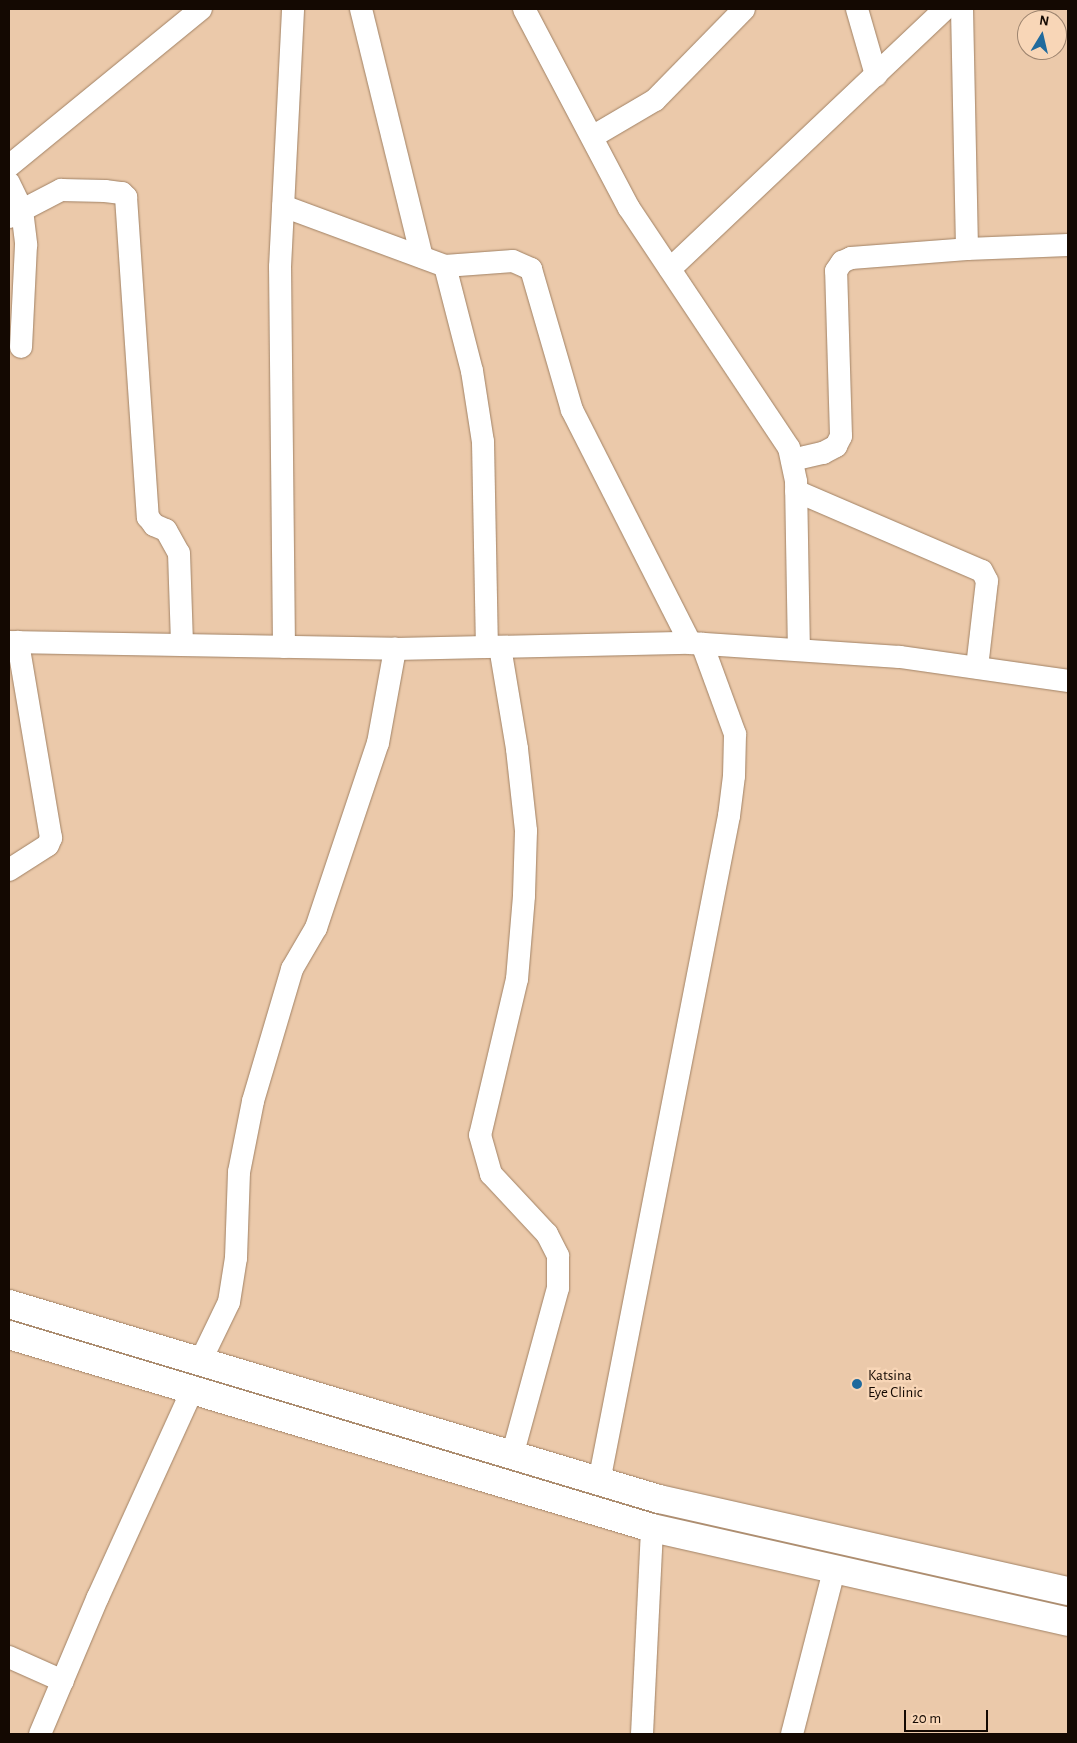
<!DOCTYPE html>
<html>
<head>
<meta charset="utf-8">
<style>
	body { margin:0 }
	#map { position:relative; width:1077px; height:1743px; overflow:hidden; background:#ebc9aa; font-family:"Alegreya Sans",sans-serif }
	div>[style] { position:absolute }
	.roads { filter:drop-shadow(0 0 1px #a18265) drop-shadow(0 0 1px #a18265) }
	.street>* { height:22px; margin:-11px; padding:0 11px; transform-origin:11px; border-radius:11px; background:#fff }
	.highway>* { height:28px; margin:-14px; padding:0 14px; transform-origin:14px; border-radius:14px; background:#fff }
	.dots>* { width:14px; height:14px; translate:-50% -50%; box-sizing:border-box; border:2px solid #f8d6b7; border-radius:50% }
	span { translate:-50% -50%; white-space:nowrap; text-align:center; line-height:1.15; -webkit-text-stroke:5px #f8d6b7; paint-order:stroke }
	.poi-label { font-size:15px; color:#140902 }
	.left { translate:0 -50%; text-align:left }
	.frame { position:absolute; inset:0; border:10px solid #140902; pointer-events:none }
	.north { position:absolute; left:1017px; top:10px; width:50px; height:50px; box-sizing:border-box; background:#f8d6b7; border:1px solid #9d846f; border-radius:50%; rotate:9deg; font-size:14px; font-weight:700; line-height:20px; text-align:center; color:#140902 }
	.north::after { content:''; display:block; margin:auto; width:18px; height:22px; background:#206a9d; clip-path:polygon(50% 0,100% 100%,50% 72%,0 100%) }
	.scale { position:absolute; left:904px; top:1710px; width:84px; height:22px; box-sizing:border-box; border:2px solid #140902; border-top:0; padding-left:6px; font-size:15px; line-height:18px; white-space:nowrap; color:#140902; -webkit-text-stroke:4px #f8d6b7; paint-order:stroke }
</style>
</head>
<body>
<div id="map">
	<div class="roads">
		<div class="street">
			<div style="left:361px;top:9px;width:255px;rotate:76.2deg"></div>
			<div style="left:524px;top:9px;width:225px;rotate:62.2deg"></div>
			<div style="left:629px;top:208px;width:288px;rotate:56.3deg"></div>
			<div style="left:789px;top:448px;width:35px;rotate:78deg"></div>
			<div style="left:796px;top:482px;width:167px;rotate:89deg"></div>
			<div style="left:857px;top:9px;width:69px;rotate:73.9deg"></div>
			<div style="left:962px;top:9px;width:240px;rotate:88.8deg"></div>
			<div style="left:592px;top:137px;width:73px;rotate:-30.4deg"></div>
			<div style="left:655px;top:100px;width:127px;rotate:-45.6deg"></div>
			<div style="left:9px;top:166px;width:248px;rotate:-39.3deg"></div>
			<div style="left:9px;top:183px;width:30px;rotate:64deg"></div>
			<div style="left:22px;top:210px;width:35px;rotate:83deg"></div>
			<div style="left:26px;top:245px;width:102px;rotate:92.8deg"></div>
			<div style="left:283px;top:206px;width:173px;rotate:20.3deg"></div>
			<div style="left:445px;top:266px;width:68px;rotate:-4.2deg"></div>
			<div style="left:513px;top:261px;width:20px;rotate:24deg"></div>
			<div style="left:531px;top:269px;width:147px;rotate:73.8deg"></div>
			<div style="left:572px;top:410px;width:261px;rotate:63.1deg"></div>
			<div style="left:9px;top:217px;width:59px;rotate:-27.4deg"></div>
			<div style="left:61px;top:190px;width:44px;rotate:1.3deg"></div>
			<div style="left:105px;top:191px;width:17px;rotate:7deg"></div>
			<div style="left:122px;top:193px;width:6px;rotate:45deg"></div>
			<div style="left:126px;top:197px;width:321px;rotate:86.1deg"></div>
			<div style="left:148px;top:517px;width:10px;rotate:53deg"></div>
			<div style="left:154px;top:525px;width:13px;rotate:23deg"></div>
			<div style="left:166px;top:530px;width:26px;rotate:61deg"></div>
			<div style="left:179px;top:553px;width:92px;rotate:88.1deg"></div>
			<div style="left:445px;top:266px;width:108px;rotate:75.6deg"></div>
			<div style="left:472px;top:371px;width:72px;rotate:81.2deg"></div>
			<div style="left:483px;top:442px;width:205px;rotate:88.9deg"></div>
			<div style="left:670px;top:269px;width:378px;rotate:-43.4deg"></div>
			<div style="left:792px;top:460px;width:32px;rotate:-13deg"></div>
			<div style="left:823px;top:453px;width:15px;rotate:-28deg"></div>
			<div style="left:836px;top:446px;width:11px;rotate:-63deg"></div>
			<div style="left:841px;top:436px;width:165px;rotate:-91.7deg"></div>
			<div style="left:836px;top:271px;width:11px;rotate:-56deg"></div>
			<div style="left:842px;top:262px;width:10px;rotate:-24deg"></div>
			<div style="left:851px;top:258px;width:116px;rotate:-4.4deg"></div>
			<div style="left:967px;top:249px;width:101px;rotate:-2.3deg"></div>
			<div style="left:796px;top:491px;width:202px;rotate:23.3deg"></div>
			<div style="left:982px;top:571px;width:11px;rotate:63deg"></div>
			<div style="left:987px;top:581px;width:87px;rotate:96.6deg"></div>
			<div style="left:9px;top:642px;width:386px;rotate:1deg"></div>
			<div style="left:395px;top:649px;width:295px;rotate:-1.2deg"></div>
			<div style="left:690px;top:643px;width:210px;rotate:3.8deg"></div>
			<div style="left:900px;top:657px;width:170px;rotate:8.1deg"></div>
			<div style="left:284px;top:647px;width:380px;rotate:-90.6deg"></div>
			<div style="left:280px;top:267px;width:258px;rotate:-87.1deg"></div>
			<div style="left:500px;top:647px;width:103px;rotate:80.5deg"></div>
			<div style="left:517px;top:749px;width:82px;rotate:83.7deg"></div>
			<div style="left:526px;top:831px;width:65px;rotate:91.8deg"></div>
			<div style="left:524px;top:896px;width:83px;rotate:94.8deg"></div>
			<div style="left:517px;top:979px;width:160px;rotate:103.3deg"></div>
			<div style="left:480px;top:1135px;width:41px;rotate:74.2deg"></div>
			<div style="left:491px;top:1174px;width:82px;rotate:47deg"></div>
			<div style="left:547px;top:1234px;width:25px;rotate:63deg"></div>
			<div style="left:558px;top:1256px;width:32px;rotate:90deg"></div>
			<div style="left:558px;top:1288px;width:174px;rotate:105.3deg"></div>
			<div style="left:9px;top:870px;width:46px;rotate:-32.7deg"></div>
			<div style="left:48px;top:845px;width:8px;rotate:-67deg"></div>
			<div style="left:51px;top:838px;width:199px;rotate:-99.6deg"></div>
			<div style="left:201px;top:1360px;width:64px;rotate:-64.2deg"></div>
			<div style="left:229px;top:1302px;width:45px;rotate:-81deg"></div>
			<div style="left:236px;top:1258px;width:86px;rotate:-88deg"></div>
			<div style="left:239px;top:1172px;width:72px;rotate:-78.8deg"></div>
			<div style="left:253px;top:1101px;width:138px;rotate:-73.5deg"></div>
			<div style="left:292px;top:969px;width:48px;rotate:-59.7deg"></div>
			<div style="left:316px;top:928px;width:195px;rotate:-71.5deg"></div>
			<div style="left:378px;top:743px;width:96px;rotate:-79.7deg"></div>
			<div style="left:599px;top:1482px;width:679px;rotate:-78.96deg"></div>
			<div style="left:729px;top:816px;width:40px;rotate:-82.9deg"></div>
			<div style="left:734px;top:776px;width:42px;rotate:-88.6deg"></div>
			<div style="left:735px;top:734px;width:96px;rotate:-110.1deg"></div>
			<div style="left:9px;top:1657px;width:59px;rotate:24deg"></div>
			<div style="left:40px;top:1734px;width:149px;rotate:-67.1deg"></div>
			<div style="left:98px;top:1597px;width:229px;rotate:-65.5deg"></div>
			<div style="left:642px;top:1734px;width:206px;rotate:-87.2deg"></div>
			<div style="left:792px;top:1734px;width:169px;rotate:-75.6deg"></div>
		</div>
		<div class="highway">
			<div style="left:9px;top:1304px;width:679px;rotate:16.7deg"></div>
			<div style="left:659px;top:1499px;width:419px;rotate:12.7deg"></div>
			<div style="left:9px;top:1335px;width:671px;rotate:16.71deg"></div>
			<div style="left:652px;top:1528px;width:426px;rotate:12.7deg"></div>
		</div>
	</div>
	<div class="dots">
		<div style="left:857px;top:1384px;background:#206a9d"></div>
	</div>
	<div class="poi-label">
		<span class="left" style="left:868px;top:1384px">Katsina<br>Eye Clinic</span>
	</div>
	<div class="frame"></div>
	<div class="north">N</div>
	<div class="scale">20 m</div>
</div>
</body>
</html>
